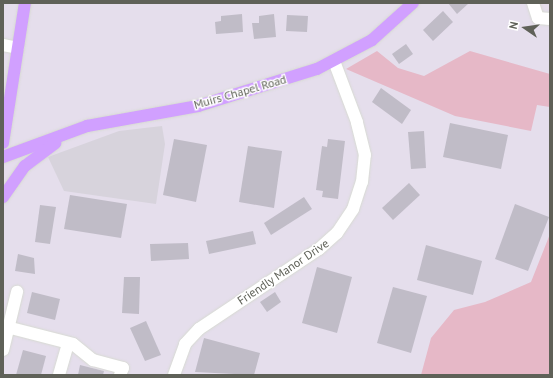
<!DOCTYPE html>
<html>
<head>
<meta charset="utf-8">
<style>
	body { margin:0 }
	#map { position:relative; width:553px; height:378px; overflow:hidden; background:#e5deec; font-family:"PT Sans",sans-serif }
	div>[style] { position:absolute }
	.industrial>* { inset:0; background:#d7d3dc }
	.green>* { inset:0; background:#e6b8c7 }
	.building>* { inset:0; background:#c0bcc7 }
	.roads { filter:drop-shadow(0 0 1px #d7dad2) drop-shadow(0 0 1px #d7dad2) }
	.minor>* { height:12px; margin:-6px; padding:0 6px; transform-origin:6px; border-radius:6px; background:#fff }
	.major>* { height:12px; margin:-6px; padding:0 6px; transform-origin:6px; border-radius:6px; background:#d1a0ff }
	span { translate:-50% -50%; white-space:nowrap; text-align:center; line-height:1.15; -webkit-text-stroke:3px #fff; paint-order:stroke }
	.street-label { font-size:12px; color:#5f6158 }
	.frame { position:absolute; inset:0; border:4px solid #5f6158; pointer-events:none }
	.north { position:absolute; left:505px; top:8px; width:40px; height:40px; -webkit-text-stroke:3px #fff; paint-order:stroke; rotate:283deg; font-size:11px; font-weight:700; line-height:16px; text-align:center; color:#5f6158 }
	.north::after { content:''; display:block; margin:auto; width:14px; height:18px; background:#5f6158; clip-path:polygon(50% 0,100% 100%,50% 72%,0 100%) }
</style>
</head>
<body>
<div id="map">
	<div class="industrial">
		<div style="clip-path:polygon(162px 126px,165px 144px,156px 204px,64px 191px,48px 157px,119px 131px)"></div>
	</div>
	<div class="green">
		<div style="clip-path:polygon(377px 51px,398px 68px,424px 76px,470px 51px,550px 74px,550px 107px,537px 105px,531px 131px,455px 116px,346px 69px)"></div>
		<div style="clip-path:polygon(550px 234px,550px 375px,421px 375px,431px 338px,454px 310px,485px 302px,531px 282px)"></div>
	</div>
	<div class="building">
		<div style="clip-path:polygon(448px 3px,469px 3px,457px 14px)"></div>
		<div style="clip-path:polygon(443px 11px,453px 22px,433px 41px,423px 30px)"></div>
		<div style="clip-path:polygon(242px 14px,243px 32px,216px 34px,215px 22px,221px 21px,221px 16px)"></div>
		<div style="clip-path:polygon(274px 14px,276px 37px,254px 39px,252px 23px,259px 23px,259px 16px)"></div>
		<div style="clip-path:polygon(287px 15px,308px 16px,307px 32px,286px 31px)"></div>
		<div style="clip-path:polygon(406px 44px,413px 54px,399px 64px,392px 54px)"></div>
		<div style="clip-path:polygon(381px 88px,411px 110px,402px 124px,372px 102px)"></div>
		<div style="clip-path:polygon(450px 123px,508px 135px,501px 169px,443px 157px)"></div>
		<div style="clip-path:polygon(424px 131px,426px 168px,411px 169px,408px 132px)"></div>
		<div style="clip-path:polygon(174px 139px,207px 145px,196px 202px,163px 195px)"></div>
		<div style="clip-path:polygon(328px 139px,345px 141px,338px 199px,322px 197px,323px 191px,316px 190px,322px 146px,327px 147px)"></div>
		<div style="clip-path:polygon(248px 146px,282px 151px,274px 208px,239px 202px)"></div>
		<div style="clip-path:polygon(409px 183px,420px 195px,393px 220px,382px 208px)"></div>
		<div style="clip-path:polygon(70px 195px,127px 204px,121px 238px,64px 229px)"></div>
		<div style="clip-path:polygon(304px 197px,312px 209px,271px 235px,264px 223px)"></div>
		<div style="clip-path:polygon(515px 204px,549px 217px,528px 271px,495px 259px)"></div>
		<div style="clip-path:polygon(40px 205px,56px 207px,50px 244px,35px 242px)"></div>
		<div style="clip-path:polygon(253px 231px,256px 244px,209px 254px,206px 241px)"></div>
		<div style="clip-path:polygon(188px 243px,189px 259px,151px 261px,150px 244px)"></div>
		<div style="clip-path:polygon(426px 245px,482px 261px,473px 295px,417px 280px)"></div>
		<div style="clip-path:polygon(18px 254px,34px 258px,35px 274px,15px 271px)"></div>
		<div style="clip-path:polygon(317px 267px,352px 277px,337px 333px,302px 323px)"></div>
		<div style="clip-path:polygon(124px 277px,140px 277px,139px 314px,122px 313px)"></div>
		<div style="clip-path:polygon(393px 287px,427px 296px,411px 353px,377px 343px)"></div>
		<div style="clip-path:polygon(32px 292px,60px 299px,55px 320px,27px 313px)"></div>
		<div style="clip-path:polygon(275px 292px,281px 302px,267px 312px,260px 302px)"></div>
		<div style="clip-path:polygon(146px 321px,161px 355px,145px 361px,130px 328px)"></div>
		<div style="clip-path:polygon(204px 338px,260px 353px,254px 375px,195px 372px)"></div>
		<div style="clip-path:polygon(23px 350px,46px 356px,41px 375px,16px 375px)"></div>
		<div style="clip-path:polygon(80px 365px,104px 371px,103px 375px,78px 375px)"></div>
	</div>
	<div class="roads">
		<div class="minor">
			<div style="left:533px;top:3px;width:16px;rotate:72deg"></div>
			<div style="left:538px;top:18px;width:12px;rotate:5deg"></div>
			<div style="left:3px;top:45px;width:15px;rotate:11deg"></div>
			<div style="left:3px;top:326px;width:72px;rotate:14.4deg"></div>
			<div style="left:73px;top:344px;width:26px;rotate:39deg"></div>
			<div style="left:93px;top:360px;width:31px;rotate:15deg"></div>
			<div style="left:123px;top:368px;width:8px;rotate:113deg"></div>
			<div style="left:3px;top:350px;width:60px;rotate:-76.4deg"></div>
			<div style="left:59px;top:375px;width:33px;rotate:-74deg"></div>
			<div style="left:174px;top:375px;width:33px;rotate:-70deg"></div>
			<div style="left:185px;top:344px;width:21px;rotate:-47deg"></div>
			<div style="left:199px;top:329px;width:144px;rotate:-33.7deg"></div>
			<div style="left:319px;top:249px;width:24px;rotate:-42deg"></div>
			<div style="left:337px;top:233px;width:29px;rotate:-56deg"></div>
			<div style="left:353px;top:209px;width:28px;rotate:-72deg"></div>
			<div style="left:362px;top:182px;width:27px;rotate:-84deg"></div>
			<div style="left:365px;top:155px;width:34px;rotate:-104deg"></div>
			<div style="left:357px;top:122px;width:65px;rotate:-110.7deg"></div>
		</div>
		<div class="major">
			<div style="left:3px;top:143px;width:142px;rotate:-81.1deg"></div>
			<div style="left:3px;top:157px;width:90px;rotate:-20.3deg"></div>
			<div style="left:87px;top:126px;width:113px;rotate:-10.2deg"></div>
			<div style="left:198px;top:106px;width:125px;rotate:-17.3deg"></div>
			<div style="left:317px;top:69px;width:62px;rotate:-27.8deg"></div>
			<div style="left:372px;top:40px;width:55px;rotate:-42.1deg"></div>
			<div style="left:3px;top:197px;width:38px;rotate:-55deg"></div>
			<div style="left:25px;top:166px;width:38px;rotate:-37deg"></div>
		</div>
	</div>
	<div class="street-label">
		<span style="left:240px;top:92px;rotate:-16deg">Muirs Chapel Road</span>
		<span style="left:283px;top:272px;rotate:-34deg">Friendly Manor Drive</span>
	</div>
	<div class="frame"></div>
	<div class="north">N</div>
</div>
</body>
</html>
